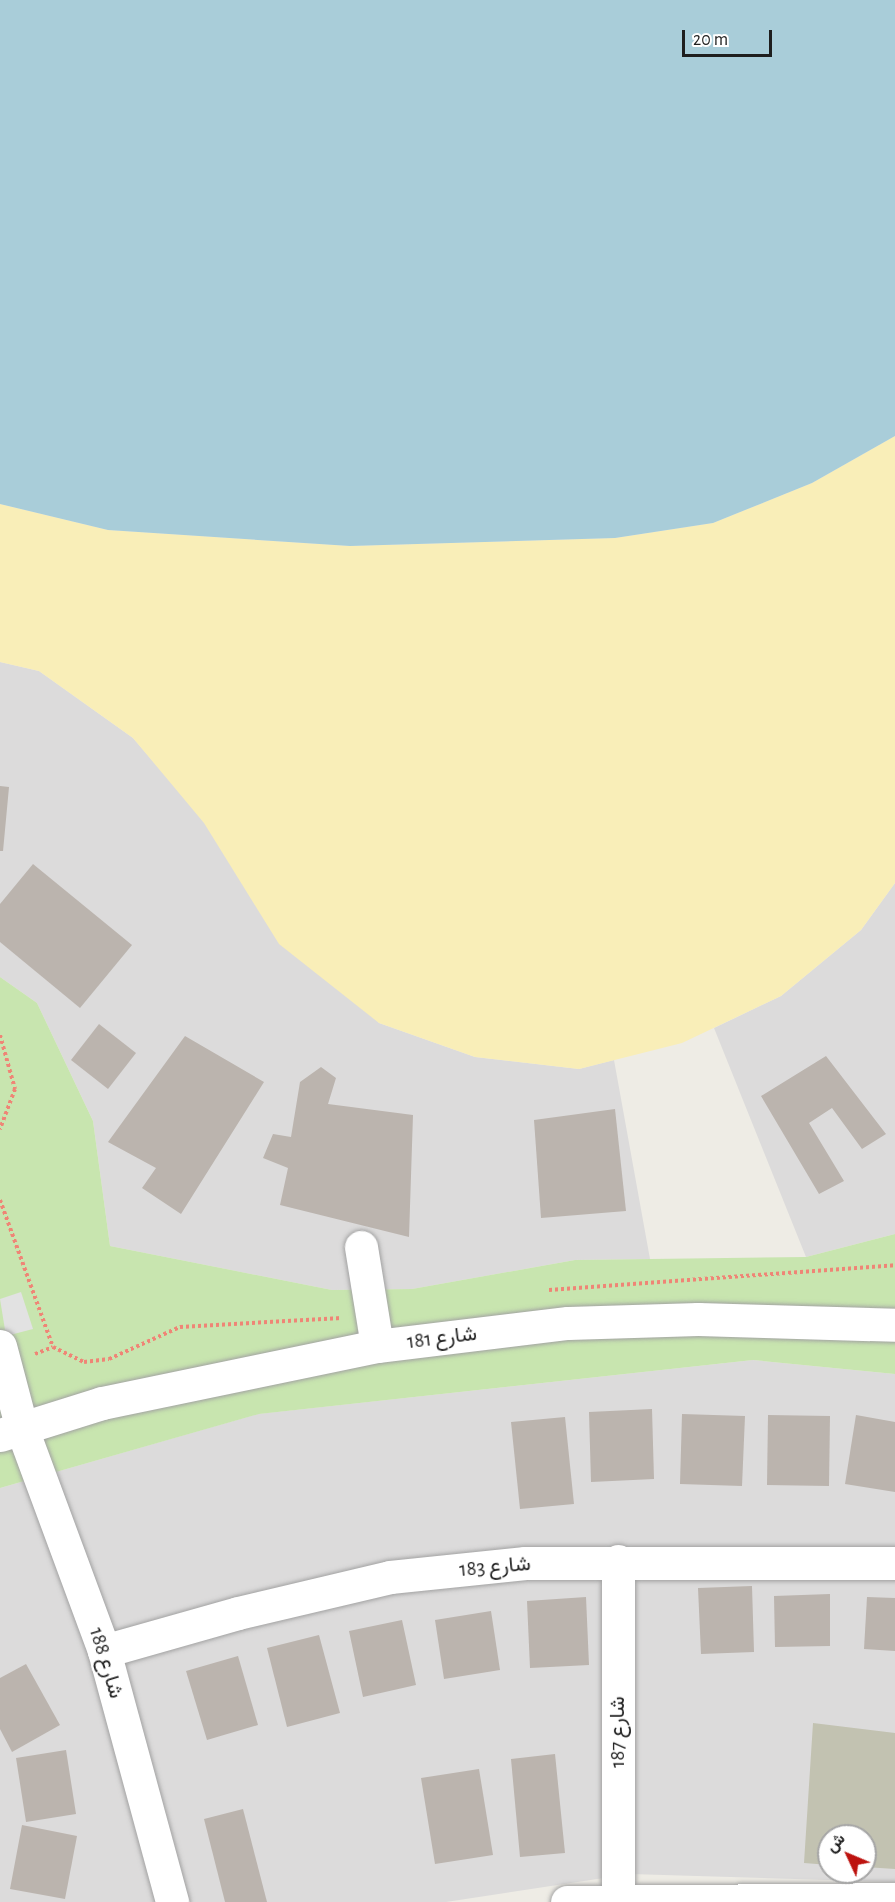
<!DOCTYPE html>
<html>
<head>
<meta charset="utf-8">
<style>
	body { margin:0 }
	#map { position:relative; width:895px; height:1902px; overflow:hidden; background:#eeece5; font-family:"Alegreya Sans",Vazirmatn,sans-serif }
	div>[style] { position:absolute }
	.residential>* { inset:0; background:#dcdbdb }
	.construction>* { inset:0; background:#c2c2b1 }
	.grass>* { inset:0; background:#c8e5af }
	.sand>* { inset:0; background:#f9eeb8 }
	.parking>* { inset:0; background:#e2e2e2 }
	.water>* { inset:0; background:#a9cdd9 }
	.building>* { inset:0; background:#bbb4ae }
	.path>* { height:4px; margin-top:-2px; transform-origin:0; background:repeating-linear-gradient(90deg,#ef8576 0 3px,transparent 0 6px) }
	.roads { filter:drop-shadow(0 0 2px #a2a2a2) drop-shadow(0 0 2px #a2a2a2) }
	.minor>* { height:33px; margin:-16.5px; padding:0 16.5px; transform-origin:16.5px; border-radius:16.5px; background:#fff }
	span { translate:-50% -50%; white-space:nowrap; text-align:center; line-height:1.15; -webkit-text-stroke:4.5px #fff; paint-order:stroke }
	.street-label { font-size:21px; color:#1e1e1e }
	.north { position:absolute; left:817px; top:1824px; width:60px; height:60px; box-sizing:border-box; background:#fff; border:2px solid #a5a5a5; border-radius:50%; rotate:314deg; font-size:16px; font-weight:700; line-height:24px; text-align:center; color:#1e1e1e }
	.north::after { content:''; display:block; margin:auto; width:21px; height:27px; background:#bd130f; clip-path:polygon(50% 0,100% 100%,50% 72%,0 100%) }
	.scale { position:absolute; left:682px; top:30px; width:90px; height:27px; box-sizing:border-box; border:3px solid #1e1e1e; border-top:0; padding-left:8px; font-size:18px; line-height:21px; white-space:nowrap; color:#1e1e1e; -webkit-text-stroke:4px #fff; paint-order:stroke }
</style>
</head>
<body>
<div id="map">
	<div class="residential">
		<div style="clip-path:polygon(0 662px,39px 671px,133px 738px,379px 1023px,475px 1057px,579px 1069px,614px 1060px,650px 1259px,575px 1260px,412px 1289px,332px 1290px,110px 1246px,93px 1121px,37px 1003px,0 977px)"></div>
		<div style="clip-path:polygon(895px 883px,895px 1234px,806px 1257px,714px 1028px,781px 996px,861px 930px)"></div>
		<div style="clip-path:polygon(evenodd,753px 1360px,895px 1374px,895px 1882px,630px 1874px,446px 1902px,0 1902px,0 1488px,258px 1414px,753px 1360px,829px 1836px,865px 1836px,865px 1872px,829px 1872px,829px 1836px)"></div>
	</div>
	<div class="construction">
		<div style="clip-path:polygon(813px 1723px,895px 1733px,895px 1869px,865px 1867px,865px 1836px,829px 1836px,829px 1865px,804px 1863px)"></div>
	</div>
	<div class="grass">
		<div style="clip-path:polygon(0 977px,37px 1003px,93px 1121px,110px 1246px,332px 1290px,412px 1289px,575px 1260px,806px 1257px,895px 1234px,895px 1374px,753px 1360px,259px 1414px,0 1488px)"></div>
	</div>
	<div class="sand">
		<div style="clip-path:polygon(895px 436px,895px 883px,861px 930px,781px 996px,682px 1043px,579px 1069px,475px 1057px,379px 1023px,279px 944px,204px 823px,133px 738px,39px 671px,0 662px,0 504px,108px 530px,350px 546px,615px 538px,713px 523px,812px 483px)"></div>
	</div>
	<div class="parking">
		<div style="clip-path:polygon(21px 1292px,33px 1329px,6px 1336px,0 1299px)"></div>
	</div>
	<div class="water">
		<div style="clip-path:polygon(0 0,895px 0,895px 436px,812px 483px,713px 523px,615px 538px,350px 546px,108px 530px,0 504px)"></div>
	</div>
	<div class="building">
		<div style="clip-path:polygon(0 786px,9px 787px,3px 851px,0 851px)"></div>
		<div style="clip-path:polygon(33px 864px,132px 945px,80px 1008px,0 942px,0 904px)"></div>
		<div style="clip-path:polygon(99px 1024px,136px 1053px,108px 1089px,71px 1060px)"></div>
		<div style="clip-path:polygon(185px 1036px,264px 1082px,181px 1214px,142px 1188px,156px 1168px,108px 1142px)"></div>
		<div style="clip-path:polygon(826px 1056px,886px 1134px,862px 1149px,832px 1108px,809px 1123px,844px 1181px,819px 1194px,761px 1096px)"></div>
		<div style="clip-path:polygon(321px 1067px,336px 1078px,328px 1104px,413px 1115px,409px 1237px,280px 1205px,288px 1168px,263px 1158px,273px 1134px,291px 1137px,300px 1082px)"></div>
		<div style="clip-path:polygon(615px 1109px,626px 1211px,541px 1218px,534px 1120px)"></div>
		<div style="clip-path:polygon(652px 1409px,654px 1479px,591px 1482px,589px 1412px)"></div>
		<div style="clip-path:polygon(682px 1414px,745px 1416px,742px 1486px,680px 1484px)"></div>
		<div style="clip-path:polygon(768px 1415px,830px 1416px,829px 1486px,767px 1485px)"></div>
		<div style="clip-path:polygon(856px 1415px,895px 1422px,895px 1492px,845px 1484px)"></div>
		<div style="clip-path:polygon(565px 1417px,574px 1504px,520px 1509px,511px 1422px)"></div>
		<div style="clip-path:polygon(752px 1586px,754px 1652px,701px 1654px,698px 1588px)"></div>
		<div style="clip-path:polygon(830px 1594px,830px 1646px,775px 1647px,774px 1596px)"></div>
		<div style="clip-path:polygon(586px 1597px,589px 1665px,530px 1668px,527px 1601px)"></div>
		<div style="clip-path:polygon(867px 1597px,895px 1598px,895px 1651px,864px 1649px)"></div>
		<div style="clip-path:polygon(491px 1611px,500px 1670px,444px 1679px,435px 1620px)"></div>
		<div style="clip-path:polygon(402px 1620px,416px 1685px,363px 1697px,349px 1631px)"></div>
		<div style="clip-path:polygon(319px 1635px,340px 1713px,287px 1727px,267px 1648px)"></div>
		<div style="clip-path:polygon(238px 1656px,258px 1725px,207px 1740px,186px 1671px)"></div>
		<div style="clip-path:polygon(26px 1664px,60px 1725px,12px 1752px,0 1729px,0 1678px)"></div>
		<div style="clip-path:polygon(66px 1750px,76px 1814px,26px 1822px,16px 1758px)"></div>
		<div style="clip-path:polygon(555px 1754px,565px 1853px,520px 1857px,511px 1759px)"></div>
		<div style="clip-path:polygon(479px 1769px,493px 1855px,435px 1864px,421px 1778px)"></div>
		<div style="clip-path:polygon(243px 1809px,267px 1902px,225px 1902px,204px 1819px)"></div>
		<div style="clip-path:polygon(22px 1825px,77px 1836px,65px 1899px,10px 1889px)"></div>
	</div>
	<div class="path">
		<div style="left:0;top:1035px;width:56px;rotate:74.5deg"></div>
		<div style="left:15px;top:1089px;width:43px;rotate:110.6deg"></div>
		<div style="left:0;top:1200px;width:156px;rotate:70.2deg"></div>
		<div style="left:549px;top:1290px;width:347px;rotate:-4.1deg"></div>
		<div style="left:35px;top:1354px;width:19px;rotate:-21deg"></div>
		<div style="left:53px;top:1347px;width:34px;rotate:26deg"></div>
		<div style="left:84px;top:1362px;width:25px;rotate:-7deg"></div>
		<div style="left:109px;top:1359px;width:78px;rotate:-24.3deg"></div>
		<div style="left:180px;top:1327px;width:162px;rotate:-3.2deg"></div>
	</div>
	<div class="roads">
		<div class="minor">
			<div style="left:361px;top:1247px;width:100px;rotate:80.8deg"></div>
			<div style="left:0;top:1346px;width:86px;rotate:75.2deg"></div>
			<div style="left:22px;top:1429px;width:237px;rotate:69.7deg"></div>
			<div style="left:104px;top:1651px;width:260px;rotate:74.8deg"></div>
			<div style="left:0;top:1435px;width:107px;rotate:-17.4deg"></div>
			<div style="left:102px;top:1403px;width:281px;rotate:-11.7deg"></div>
			<div style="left:377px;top:1346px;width:192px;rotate:-6.9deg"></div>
			<div style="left:568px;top:1323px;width:130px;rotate:-1.8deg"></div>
			<div style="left:698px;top:1319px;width:197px;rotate:1.7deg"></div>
			<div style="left:618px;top:1561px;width:341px;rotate:90deg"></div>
			<div style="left:104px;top:1651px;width:139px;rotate:-15.8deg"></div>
			<div style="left:238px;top:1613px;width:156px;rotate:-13.3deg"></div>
			<div style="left:390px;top:1577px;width:136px;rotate:-5.9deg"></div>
			<div style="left:525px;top:1563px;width:370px"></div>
			<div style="left:567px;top:1902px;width:328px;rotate:-0.5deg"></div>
		</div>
	</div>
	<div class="street-label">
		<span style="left:442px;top:1338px;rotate:-7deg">شارع 181</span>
		<span style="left:495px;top:1567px;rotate:-5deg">شارع 183</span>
		<span style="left:106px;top:1663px;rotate:73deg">شارع 188</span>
		<span style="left:618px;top:1732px;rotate:-90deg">شارع 187</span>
	</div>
	<div class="north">ش</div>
	<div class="scale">20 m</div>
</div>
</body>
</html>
